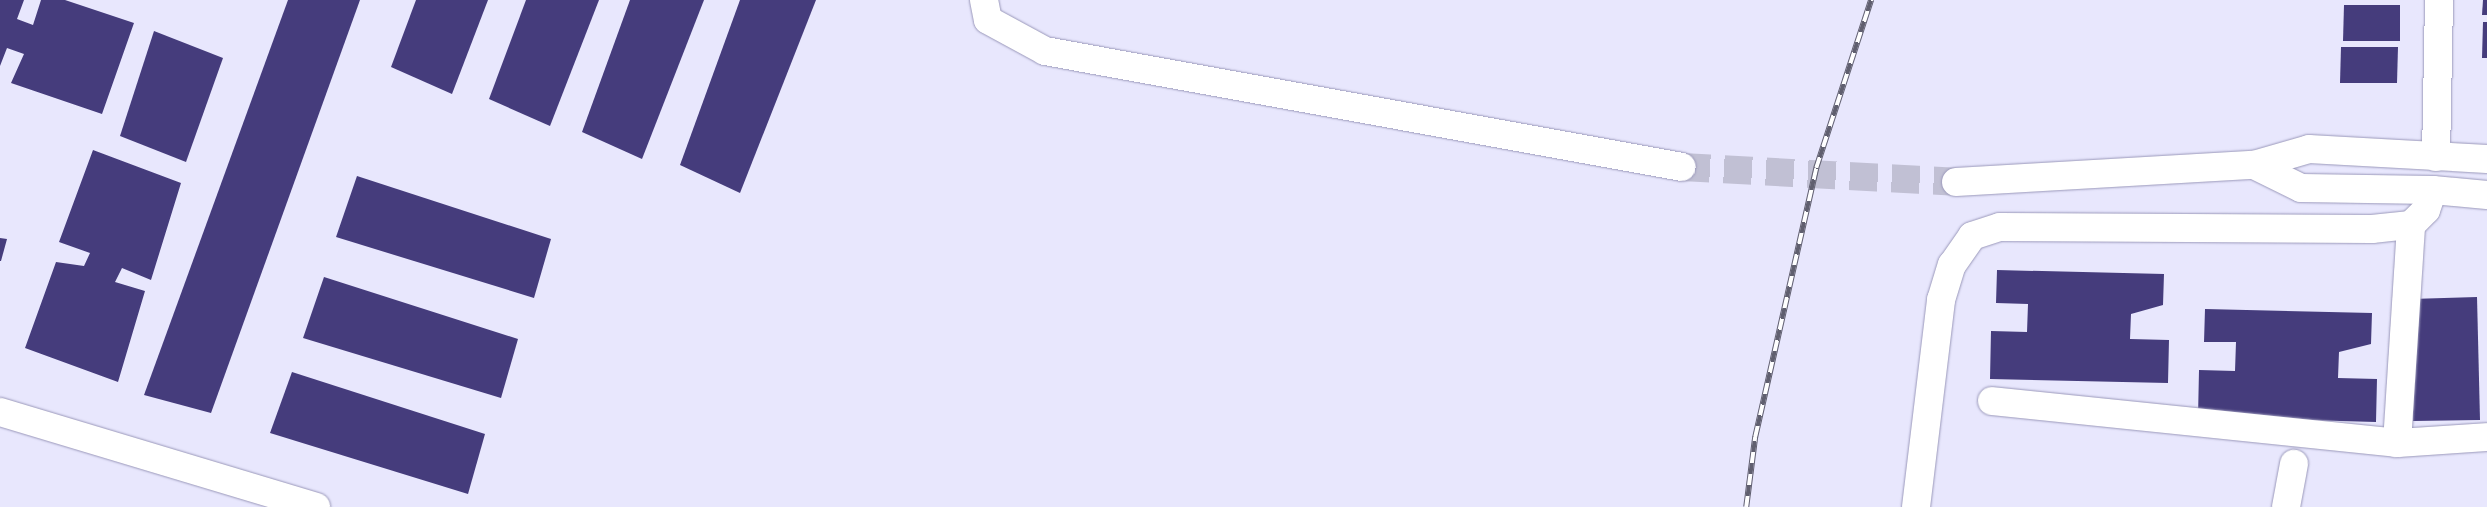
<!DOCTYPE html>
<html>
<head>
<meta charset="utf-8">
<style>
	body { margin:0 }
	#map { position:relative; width:2487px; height:507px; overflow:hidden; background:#e8e7fd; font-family:Figtree,sans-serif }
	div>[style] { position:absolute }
	.building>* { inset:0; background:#453c7c }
	.secondary-tunnel>* { height:28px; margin-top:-14px; transform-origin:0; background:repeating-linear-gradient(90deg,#c1c0d4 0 28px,transparent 0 42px) }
	.roads { filter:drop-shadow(0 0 1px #9a98ba) drop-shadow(0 0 1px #9a98ba) }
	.street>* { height:28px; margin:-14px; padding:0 14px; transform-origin:14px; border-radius:14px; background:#fff }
	.secondary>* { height:28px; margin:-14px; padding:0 14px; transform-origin:14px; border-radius:14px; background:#fff }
	.rail>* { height:5.5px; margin-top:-2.75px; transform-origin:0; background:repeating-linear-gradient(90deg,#fff 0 11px,#605f6f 0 22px); box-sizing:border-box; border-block:1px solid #605f6f }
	span { translate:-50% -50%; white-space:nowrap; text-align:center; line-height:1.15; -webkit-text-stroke:5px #fff; paint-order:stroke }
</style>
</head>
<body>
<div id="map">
	<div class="building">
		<div style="clip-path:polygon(0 0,24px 0,17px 19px,33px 25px,41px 0,65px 0,134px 23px,102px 114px,11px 83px,24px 54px,7px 48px,0 66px)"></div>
		<div style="clip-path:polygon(288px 0,360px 0,211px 413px,144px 395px)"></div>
		<div style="clip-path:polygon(416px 0,488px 0,452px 94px,391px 67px)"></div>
		<div style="clip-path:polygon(526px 0,599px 0,550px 126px,489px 99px)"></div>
		<div style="clip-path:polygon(630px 0,704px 0,642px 159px,582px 132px)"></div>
		<div style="clip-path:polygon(740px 0,816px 0,740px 193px,680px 165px)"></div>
		<div style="clip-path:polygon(2483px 0,2487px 0,2487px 15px,2482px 15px)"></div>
		<div style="clip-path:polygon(2344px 5px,2400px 5px,2400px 41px,2343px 41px)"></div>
		<div style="clip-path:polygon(2483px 22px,2487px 22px,2487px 58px,2482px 58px)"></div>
		<div style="clip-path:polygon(154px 31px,223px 58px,186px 162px,120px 136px)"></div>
		<div style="clip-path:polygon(2341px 47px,2398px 47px,2397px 83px,2340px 83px)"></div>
		<div style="clip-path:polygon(93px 150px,181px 183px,151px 280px,122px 268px,115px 282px,145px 291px,118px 382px,25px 348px,56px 262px,84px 266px,90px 253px,59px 242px)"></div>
		<div style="clip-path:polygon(357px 176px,551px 239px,534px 298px,336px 237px)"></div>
		<div style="clip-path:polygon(0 238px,7px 239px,1px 261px,0 261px)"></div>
		<div style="clip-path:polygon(1997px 270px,2164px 274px,2163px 305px,2131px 314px,2130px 339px,2169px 340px,2168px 383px,1990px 379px,1991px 331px,2027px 332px,2028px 304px,1996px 303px)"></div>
		<div style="clip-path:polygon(324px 277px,518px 339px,501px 398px,303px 338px)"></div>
		<div style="clip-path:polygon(2477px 297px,2480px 420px,2413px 421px,2411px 299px)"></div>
		<div style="clip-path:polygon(2205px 309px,2372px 313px,2371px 344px,2339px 352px,2338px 378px,2377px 379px,2376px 422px,2198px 417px,2199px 370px,2235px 371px,2236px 342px,2204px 342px)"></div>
		<div style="clip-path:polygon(292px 372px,485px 434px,468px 494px,270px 433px)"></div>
	</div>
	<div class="secondary-tunnel">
		<div style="left:1682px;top:167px;width:274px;rotate:3.1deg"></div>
	</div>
	<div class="roads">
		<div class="street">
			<div style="left:2436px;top:157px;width:157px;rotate:-88.9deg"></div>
			<div style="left:1992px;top:401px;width:407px;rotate:5.9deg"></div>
			<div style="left:2397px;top:443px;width:218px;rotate:-86.3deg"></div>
			<div style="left:0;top:412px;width:330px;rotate:16.7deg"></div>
			<div style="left:2397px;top:443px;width:90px;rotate:-3.8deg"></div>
			<div style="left:1916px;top:507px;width:209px;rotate:-83.1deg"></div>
			<div style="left:1941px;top:300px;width:37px;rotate:-73deg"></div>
			<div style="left:1952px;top:265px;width:35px;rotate:-55deg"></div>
			<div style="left:1972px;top:236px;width:29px;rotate:-18deg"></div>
			<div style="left:2000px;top:227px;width:372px;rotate:0.3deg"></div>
			<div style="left:2372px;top:229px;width:39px;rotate:-6deg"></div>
			<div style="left:2411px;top:225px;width:21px;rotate:-45deg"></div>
			<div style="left:2426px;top:210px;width:21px;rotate:-71deg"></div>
			<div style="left:2286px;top:507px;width:44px;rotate:-79.5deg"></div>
		</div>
		<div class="secondary">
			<div style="left:984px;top:0;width:20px;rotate:79deg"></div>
			<div style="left:988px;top:20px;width:65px;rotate:28.5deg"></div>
			<div style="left:1045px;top:51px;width:647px;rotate:10.32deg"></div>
			<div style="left:2254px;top:165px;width:52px;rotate:26.1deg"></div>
			<div style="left:2301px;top:188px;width:132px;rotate:0.9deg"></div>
			<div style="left:2433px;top:190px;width:54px;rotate:5.3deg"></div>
			<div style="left:1956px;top:182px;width:298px;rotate:-3.3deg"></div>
			<div style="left:2254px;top:165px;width:57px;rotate:-16.2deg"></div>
			<div style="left:2309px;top:149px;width:178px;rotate:3.2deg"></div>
		</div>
	</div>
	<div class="rail">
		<div style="left:1746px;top:507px;width:71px;rotate:-82.7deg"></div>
		<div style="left:1755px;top:437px;width:276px;rotate:-77.2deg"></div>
		<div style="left:1816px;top:168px;width:177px;rotate:-71.9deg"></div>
	</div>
</div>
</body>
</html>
